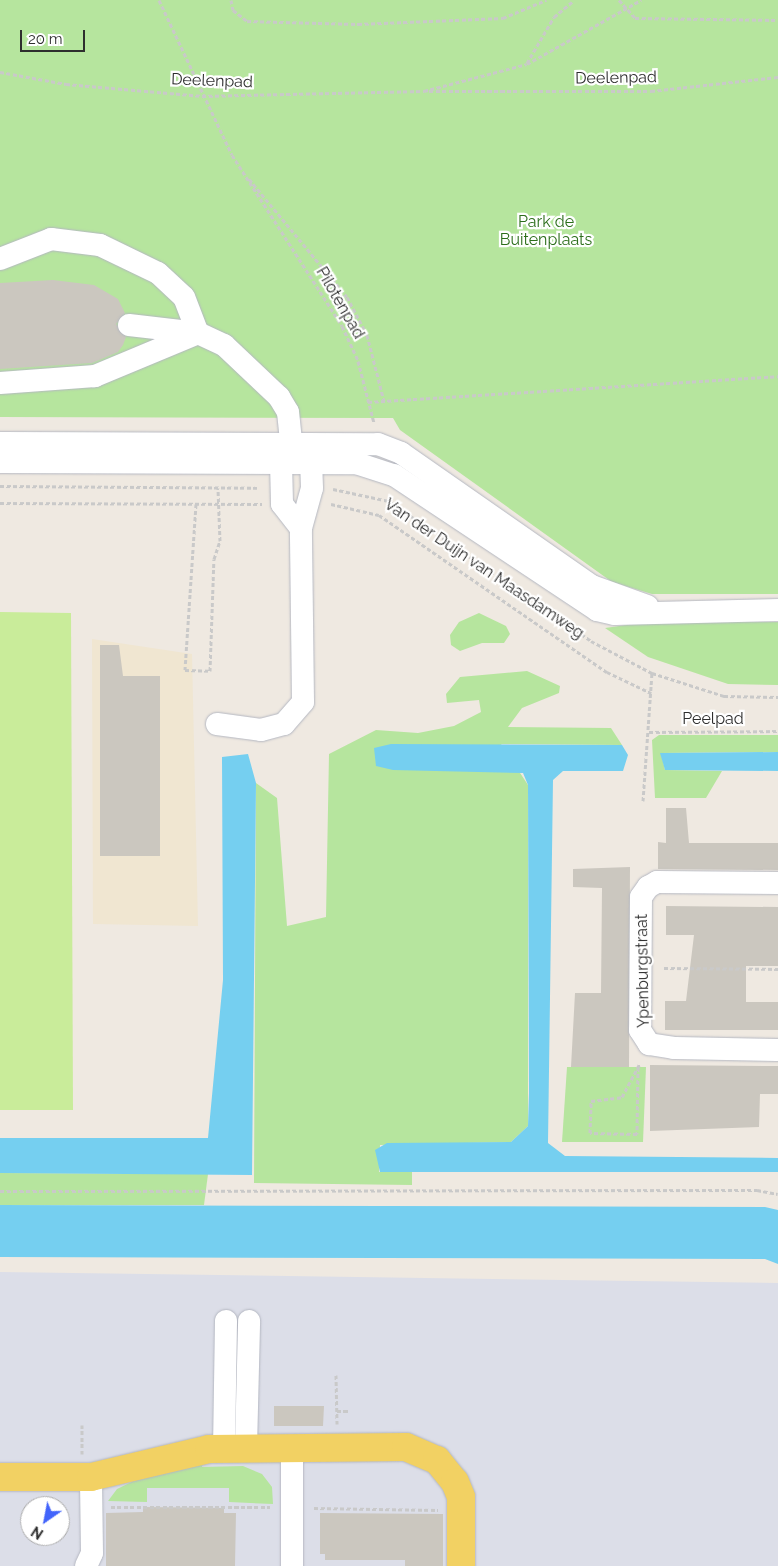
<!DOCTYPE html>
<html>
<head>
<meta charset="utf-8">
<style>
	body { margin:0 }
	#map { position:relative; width:778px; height:1566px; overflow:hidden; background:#efe9e1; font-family:Raleway,sans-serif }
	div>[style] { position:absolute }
	.education>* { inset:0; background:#f0e6d1 }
	.airport>* { inset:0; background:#dcdee8 }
	.green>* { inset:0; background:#b6e59e }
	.pitch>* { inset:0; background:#c9ec9a }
	.water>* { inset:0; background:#75cff0 }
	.building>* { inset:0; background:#cbc7bf }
	.path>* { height:3px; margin-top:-1.5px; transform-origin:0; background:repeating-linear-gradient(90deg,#c9c9c9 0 4px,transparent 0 6.5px) }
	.roads { filter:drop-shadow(0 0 1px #b4b7c1) drop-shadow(0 0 1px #b4b7c1) }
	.minor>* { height:22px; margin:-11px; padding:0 11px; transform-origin:11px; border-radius:11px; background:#fff }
	.major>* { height:28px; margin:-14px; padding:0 14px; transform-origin:14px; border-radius:14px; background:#f2d163 }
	span { translate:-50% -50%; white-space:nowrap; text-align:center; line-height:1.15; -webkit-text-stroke:4.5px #fff; paint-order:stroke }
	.street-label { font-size:16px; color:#2e2e2e }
	.park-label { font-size:16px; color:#2c6e1b }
	.north { position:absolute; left:20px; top:1496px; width:50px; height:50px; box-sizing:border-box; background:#fff; border:1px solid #ababab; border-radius:50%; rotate:213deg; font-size:14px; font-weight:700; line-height:20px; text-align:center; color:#2e2e2e }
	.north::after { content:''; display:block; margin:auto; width:18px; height:22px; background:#4264fb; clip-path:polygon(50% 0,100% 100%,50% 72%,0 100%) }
	.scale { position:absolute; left:20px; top:30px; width:65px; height:22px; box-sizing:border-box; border:2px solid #2e2e2e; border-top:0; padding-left:6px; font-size:15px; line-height:18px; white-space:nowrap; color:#2e2e2e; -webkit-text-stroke:4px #fff; paint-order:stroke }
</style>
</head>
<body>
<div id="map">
	<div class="education">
		<div style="clip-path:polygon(92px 639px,192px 654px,198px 926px,93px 924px)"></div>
	</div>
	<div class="airport">
		<div style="clip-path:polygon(evenodd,0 1272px,778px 1283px,778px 1566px,0 1566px,0 1272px,30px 1506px,60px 1506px,60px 1536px,30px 1536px,30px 1506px)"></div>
	</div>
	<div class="green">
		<div style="clip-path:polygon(0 0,778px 0,778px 594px,652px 594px,612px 582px,400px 430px,393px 418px,0 417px)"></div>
		<div style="clip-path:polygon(479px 613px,506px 626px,510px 634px,504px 643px,482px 643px,460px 651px,451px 645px,450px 635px,459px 622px)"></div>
		<div style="clip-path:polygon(662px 620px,778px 622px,778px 685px,728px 684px,648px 657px,605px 628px)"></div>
		<div style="clip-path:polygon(527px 671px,560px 686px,559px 693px,522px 708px,508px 727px,611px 728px,622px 745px,501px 744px,528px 785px,528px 1126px,511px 1142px,380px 1145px,379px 1172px,412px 1172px,412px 1185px,254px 1183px,256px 783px,277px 798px,287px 926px,326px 917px,329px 754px,376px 730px,418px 733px,454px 726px,481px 712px,479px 700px,447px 703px,446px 694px,460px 677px)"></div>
		<div style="clip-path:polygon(659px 735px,778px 735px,778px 752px,661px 753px,665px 770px,722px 771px,706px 798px,655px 798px,652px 740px)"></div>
		<div style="clip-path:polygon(567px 1067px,646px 1067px,643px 1142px,562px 1142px)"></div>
		<div style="clip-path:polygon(0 1173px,208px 1174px,204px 1205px,0 1205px)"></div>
		<div style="clip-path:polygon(203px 1462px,202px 1467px,243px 1466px,262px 1474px,272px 1487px,273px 1504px,229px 1502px,229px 1488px,147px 1488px,147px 1502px,108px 1501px,117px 1489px,148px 1474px)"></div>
	</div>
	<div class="pitch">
		<div style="clip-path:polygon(0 612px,71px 613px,73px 1110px,0 1110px)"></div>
	</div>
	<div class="water">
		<div style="clip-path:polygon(391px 744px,622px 745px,628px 755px,623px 771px,563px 771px,553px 780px,548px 1143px,565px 1156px,778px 1158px,778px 1172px,380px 1172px,375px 1150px,387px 1143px,511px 1142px,528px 1126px,529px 1093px,528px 785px,523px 773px,393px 770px,376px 766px,374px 748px)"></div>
		<div style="clip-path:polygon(778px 752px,778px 771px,665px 770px,660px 753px)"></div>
		<div style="clip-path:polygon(248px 754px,256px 783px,252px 1175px,0 1173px,0 1138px,208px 1138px,223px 980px,222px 757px)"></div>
		<div style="clip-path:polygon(0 1205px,765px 1207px,778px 1210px,778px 1264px,765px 1259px,0 1257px)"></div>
	</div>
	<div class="building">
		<div style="clip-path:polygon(53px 280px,94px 285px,118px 299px,125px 313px,116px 324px,126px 337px,123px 345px,118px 352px,92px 363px,0 369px,0 283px)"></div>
		<div style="clip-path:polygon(100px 645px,119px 645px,123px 676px,160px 676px,160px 856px,100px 856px)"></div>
		<div style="clip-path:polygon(666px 808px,686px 808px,689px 843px,778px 843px,778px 870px,658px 869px,658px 842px,666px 843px)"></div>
		<div style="clip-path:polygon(630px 867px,629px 1067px,571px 1067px,575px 993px,601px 993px,602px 888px,573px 887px,573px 869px)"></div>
		<div style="clip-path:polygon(666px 906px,778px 907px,778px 966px,746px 966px,746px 1002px,778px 1002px,778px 1030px,665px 1030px,665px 1001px,686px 1001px,694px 935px,666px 935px)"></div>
		<div style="clip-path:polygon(650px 1065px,778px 1066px,778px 1094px,760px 1094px,759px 1127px,650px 1131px)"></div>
		<div style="clip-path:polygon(274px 1406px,324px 1406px,323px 1426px,274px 1426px)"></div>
		<div style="clip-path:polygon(143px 1507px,224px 1508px,224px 1513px,236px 1513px,235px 1566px,106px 1566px,106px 1513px,143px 1512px)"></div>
		<div style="clip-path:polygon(320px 1513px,443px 1514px,443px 1566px,405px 1566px,405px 1560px,325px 1560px,325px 1554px,320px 1554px)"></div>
	</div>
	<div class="path">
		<div style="left:159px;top:0;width:171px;rotate:64.8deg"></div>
		<div style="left:232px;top:155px;width:203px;rotate:57.2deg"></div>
		<div style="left:342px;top:326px;width:38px;rotate:65deg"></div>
		<div style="left:358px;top:361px;width:64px;rotate:75.5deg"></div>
		<div style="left:231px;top:0;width:10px;rotate:79deg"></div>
		<div style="left:233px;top:10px;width:18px;rotate:38deg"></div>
		<div style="left:247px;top:21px;width:111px;rotate:1.5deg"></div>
		<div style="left:358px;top:24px;width:145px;rotate:-2.4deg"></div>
		<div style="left:503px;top:18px;width:47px;rotate:-22.7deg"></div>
		<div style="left:619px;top:0;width:24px;rotate:48deg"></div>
		<div style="left:635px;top:18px;width:143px;rotate:0.8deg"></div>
		<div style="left:527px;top:63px;width:53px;rotate:-59.6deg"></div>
		<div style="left:554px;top:17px;width:26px;rotate:-40deg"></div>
		<div style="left:0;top:72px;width:67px;rotate:10.3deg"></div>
		<div style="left:66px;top:84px;width:137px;rotate:5deg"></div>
		<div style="left:202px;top:96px;width:222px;rotate:-1.3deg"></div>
		<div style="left:424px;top:91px;width:106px;rotate:-14.7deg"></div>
		<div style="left:527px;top:64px;width:131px;rotate:-29.3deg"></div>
		<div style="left:429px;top:91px;width:222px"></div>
		<div style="left:651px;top:91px;width:128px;rotate:-6.3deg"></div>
		<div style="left:249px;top:179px;width:153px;rotate:50.3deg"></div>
		<div style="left:347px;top:297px;width:43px;rotate:62.2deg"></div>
		<div style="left:367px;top:335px;width:68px;rotate:75.6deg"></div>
		<div style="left:368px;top:402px;width:411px;rotate:-3.6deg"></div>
		<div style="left:0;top:486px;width:259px;rotate:0.4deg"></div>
		<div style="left:333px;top:489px;width:57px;rotate:12.1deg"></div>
		<div style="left:389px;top:501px;width:246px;rotate:34.7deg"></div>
		<div style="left:591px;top:641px;width:69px;rotate:27.7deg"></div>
		<div style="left:652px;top:673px;width:76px;rotate:17.7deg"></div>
		<div style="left:724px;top:696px;width:54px;rotate:1.1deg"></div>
		<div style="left:0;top:503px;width:262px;rotate:0.2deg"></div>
		<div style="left:196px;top:504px;width:166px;rotate:93.8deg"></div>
		<div style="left:185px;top:670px;width:25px;rotate:2deg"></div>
		<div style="left:210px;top:671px;width:112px;rotate:-88deg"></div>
		<div style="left:214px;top:559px;width:19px;rotate:-72deg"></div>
		<div style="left:220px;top:541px;width:53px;rotate:-92.2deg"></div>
		<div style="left:331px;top:504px;width:49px;rotate:12.9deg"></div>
		<div style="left:379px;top:515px;width:277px;rotate:34.6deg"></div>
		<div style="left:607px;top:672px;width:49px;rotate:25.5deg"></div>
		<div style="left:649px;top:732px;width:129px;rotate:-0.4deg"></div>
		<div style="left:643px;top:801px;width:128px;rotate:-86deg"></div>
		<div style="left:664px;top:968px;width:114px;rotate:0.5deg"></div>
		<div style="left:638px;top:1067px;width:67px;rotate:90.9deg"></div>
		<div style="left:637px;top:1134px;width:47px;rotate:-178.8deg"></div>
		<div style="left:590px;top:1133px;width:32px;rotate:-88deg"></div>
		<div style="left:591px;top:1101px;width:31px;rotate:-7deg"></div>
		<div style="left:622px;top:1097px;width:38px;rotate:-62deg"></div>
		<div style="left:0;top:1191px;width:757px;rotate:-0.08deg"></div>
		<div style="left:757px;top:1190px;width:21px;rotate:11deg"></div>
		<div style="left:336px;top:1375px;width:49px;rotate:88.8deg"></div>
		<div style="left:337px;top:1411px;width:11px"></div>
		<div style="left:82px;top:1454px;width:29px;rotate:-90deg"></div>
		<div style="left:111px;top:1507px;width:159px"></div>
		<div style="left:314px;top:1508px;width:124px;rotate:0.9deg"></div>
	</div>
	<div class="roads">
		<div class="minor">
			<div style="left:0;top:259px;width:55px;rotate:-21.4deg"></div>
			<div style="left:51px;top:239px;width:49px;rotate:7deg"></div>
			<div style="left:100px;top:245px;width:64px;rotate:25.8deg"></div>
			<div style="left:158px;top:273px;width:35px;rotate:43deg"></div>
			<div style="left:184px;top:297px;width:39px;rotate:69deg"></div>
			<div style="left:198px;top:333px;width:112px;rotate:157.3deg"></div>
			<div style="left:95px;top:376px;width:95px;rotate:175.8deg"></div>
			<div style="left:129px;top:325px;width:69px;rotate:6.6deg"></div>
			<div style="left:198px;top:333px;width:29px;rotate:25deg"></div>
			<div style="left:224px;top:345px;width:76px;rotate:43.4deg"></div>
			<div style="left:279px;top:397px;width:17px;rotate:59deg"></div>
			<div style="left:288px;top:412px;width:31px;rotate:84deg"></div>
			<div style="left:0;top:443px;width:378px;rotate:0.2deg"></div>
			<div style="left:378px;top:444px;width:25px;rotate:21deg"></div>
			<div style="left:401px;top:453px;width:233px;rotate:34.9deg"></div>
			<div style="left:592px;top:586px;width:59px;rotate:20deg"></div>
			<div style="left:287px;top:450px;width:13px;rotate:117deg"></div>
			<div style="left:281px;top:462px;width:42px;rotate:88.6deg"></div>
			<div style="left:282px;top:504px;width:31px;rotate:52deg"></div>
			<div style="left:0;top:462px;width:356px;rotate:0.2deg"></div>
			<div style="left:356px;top:463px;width:40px;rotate:18deg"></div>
			<div style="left:394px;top:475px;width:244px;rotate:33.6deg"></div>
			<div style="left:597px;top:610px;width:18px;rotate:13deg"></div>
			<div style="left:615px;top:614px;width:163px;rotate:-1.4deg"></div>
			<div style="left:217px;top:724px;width:44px;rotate:7.8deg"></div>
			<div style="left:261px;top:730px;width:24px;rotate:-15deg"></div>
			<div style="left:284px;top:724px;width:29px;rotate:-49deg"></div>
			<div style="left:303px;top:702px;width:174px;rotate:-90.7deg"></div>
			<div style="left:301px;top:528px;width:41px;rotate:-74.6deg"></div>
			<div style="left:312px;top:488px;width:26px;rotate:-92deg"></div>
			<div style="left:311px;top:462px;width:14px;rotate:-135deg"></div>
			<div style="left:778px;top:883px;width:121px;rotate:-179.5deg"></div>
			<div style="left:657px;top:882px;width:10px;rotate:151deg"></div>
			<div style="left:648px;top:887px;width:12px;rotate:125deg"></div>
			<div style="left:641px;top:897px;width:133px;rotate:90.4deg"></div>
			<div style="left:640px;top:1030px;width:17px;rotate:57deg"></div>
			<div style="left:649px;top:1044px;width:25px;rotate:9deg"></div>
			<div style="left:674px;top:1048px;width:104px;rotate:1.1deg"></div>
			<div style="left:292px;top:1447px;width:119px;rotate:90deg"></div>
			<div style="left:246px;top:1448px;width:127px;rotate:-88.6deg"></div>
			<div style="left:224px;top:1449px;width:128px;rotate:-89.1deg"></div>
			<div style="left:86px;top:1566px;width:14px;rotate:-65deg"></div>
			<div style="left:92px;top:1553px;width:76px;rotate:-90.8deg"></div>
		</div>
		<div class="major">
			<div style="left:0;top:1477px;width:91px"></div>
			<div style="left:91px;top:1477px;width:121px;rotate:-13.3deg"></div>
			<div style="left:209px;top:1449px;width:197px;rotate:-0.6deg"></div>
			<div style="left:406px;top:1447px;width:34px;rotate:23deg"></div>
			<div style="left:437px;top:1460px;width:28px;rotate:51deg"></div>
			<div style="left:455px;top:1482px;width:16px;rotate:68deg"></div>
			<div style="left:461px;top:1497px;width:69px;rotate:90deg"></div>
		</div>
	</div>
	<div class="street-label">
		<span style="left:616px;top:78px;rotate:-1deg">Deelenpad</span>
		<span style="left:212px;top:81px;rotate:2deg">Deelenpad</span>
		<span style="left:340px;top:303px;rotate:60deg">Pilotenpad</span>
		<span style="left:484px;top:569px;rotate:34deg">Van der Duijn van Maasdamweg</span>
		<span style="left:713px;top:719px">Peelpad</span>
		<span style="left:643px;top:971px;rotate:-91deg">Ypenburgstraat</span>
	</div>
	<div class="park-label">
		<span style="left:546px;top:231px">Park de<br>Buitenplaats</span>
	</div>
	<div class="north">N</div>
	<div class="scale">20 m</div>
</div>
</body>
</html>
